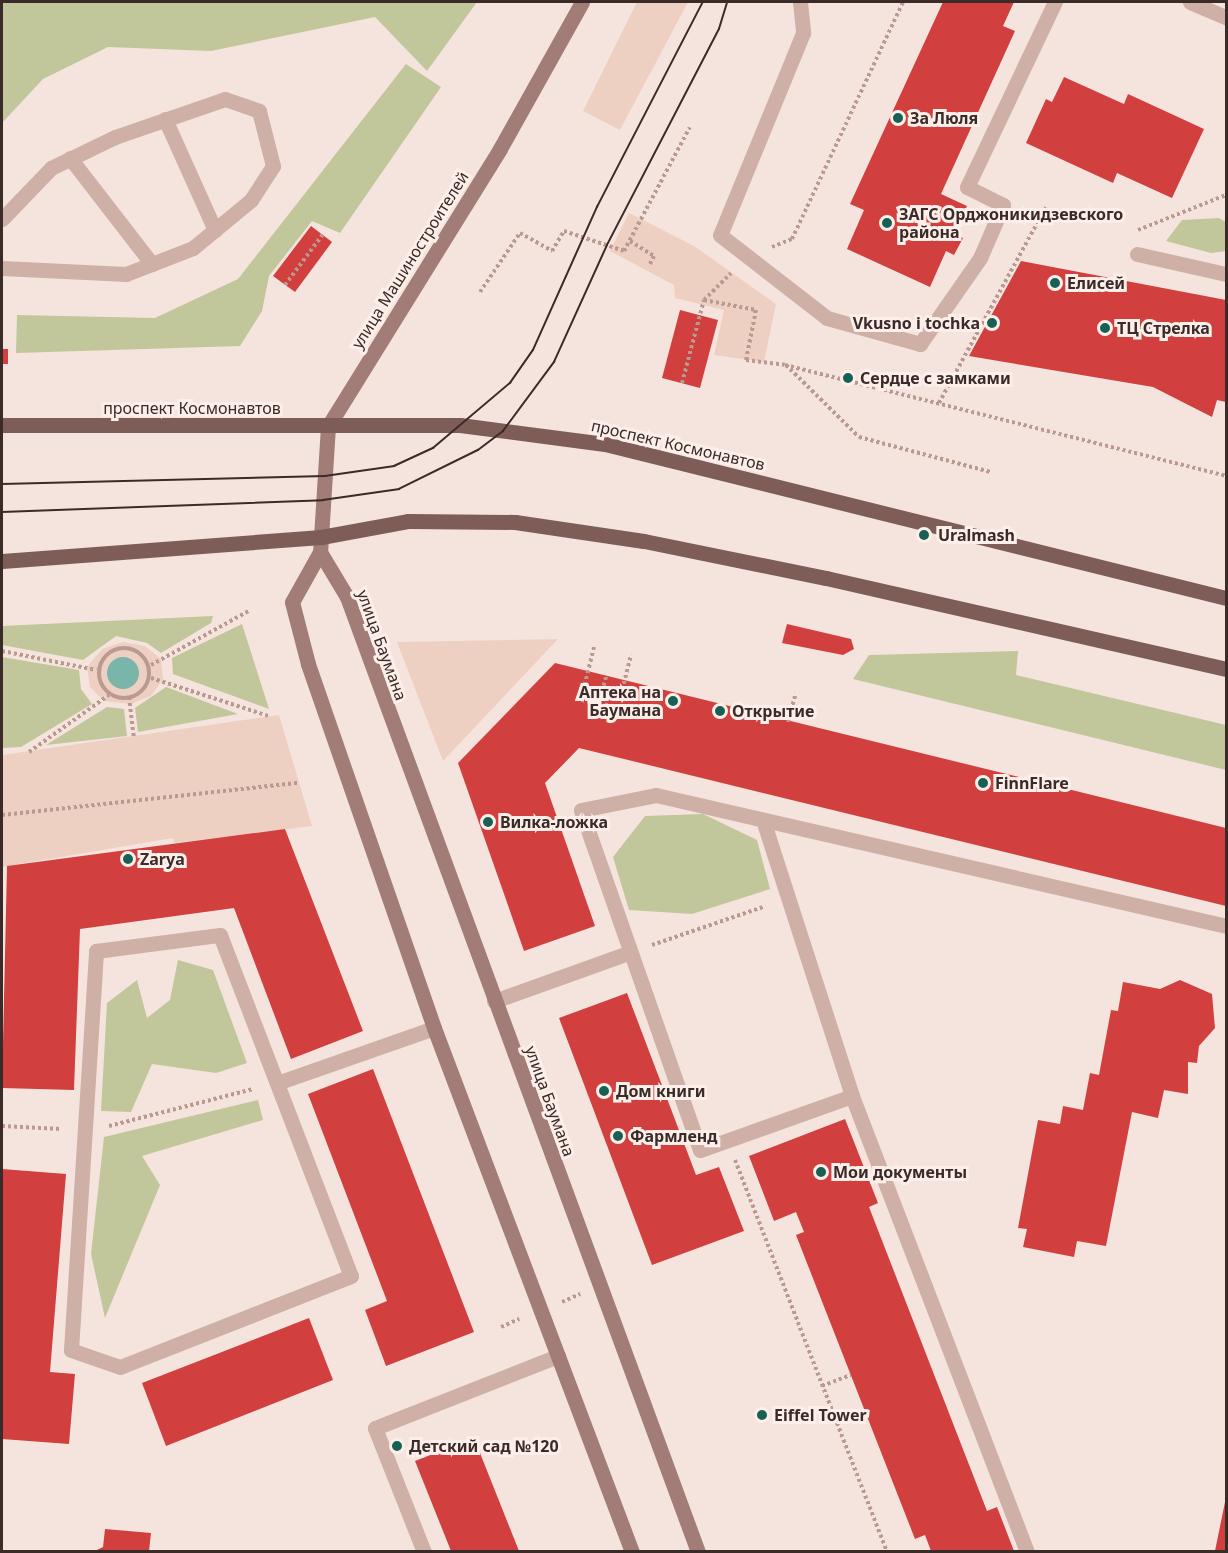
<!DOCTYPE html>
<html>
<head>
<meta charset="utf-8">
<style>
	body { margin:0 }
	#map { position:relative; width:1228px; height:1553px; overflow:hidden; background:#f5e4dd; font-family:"Noto Sans",sans-serif }
	div>[style] { position:absolute }
	.green>* { inset:0; background:#c2c69b }
	.plaza>* { inset:0; background:#eed0c2 }
	.water>* { inset:0; background:#79b5a9 }
	.round { border-radius:50% }
	.building>* { inset:0; background:#d13f3e }
	.path>* { height:4px; margin-top:-2px; transform-origin:0; background:repeating-linear-gradient(90deg,#ba9991 0 3px,transparent 0 6px) }
	.path>.ring { margin:-2px; padding:0; box-sizing:content-box; background:none; border:4px solid #ba9991; border-radius:50% }
	.service>* { height:15px; margin:-7.5px; padding:0 7.5px; transform-origin:7.5px; border-radius:7.5px; background:#ceb0a7 }
	.secondary>* { height:15px; margin:-7.5px; padding:0 7.5px; transform-origin:7.5px; border-radius:7.5px; background:#a27d78 }
	.primary>* { height:15px; margin:-7.5px; padding:0 7.5px; transform-origin:7.5px; border-radius:7.5px; background:#7e5c58 }
	.tram>* { height:1.5px; margin:-0.75px; padding:0 0.75px; transform-origin:0.75px; border-radius:0.75px; background:#3a2a28 }
	.dots>* { width:16px; height:16px; translate:-50% -50%; box-sizing:border-box; border:3px solid #fcefea; border-radius:50% }
	span { translate:-50% -50%; white-space:nowrap; text-align:center; line-height:1.15; -webkit-text-stroke:6px #fcefea; paint-order:stroke }
	.poi-label { font-size:16px; color:#3a2a28; font-weight:700 }
	.left { translate:0 -50%; text-align:left }
	.right { translate:-100% -50%; text-align:right }
	.street-label { font-size:16px; color:#3a2a28 }
	.frame { position:absolute; inset:0; border:3px solid #3a2a28; pointer-events:none }
</style>
</head>
<body>
<div id="map">
	<div class="green">
		<div style="clip-path:polygon(2px 2px,477px 2px,427px 71px,375px 17px,211px 51px,108px 47px,43px 79px,2px 123px)"></div>
		<div style="clip-path:polygon(406px 64px,441px 87px,340px 233px,312px 221px,269px 276px,262px 311px,240px 346px,16px 353px,17px 315px,155px 318px,238px 279px)"></div>
		<div style="clip-path:polygon(1219px 218px,1226px 222px,1226px 251px,1211px 253px,1166px 241px,1182px 220px)"></div>
		<div style="clip-path:polygon(213px 616px,211px 623px,161px 653px,147px 643px,116px 636px,83px 660px,2px 645px,2px 626px)"></div>
		<div style="clip-path:polygon(242px 624px,269px 709px,173px 674px,172px 658px)"></div>
		<div style="clip-path:polygon(1018px 651px,1016px 675px,1226px 725px,1226px 770px,853px 679px,869px 655px)"></div>
		<div style="clip-path:polygon(2px 657px,79px 670px,81px 689px,92px 704px,21px 747px,2px 748px)"></div>
		<div style="clip-path:polygon(166px 687px,238px 714px,138px 732px,135px 708px)"></div>
		<div style="clip-path:polygon(107px 707px,124px 709px,127px 736px,46px 745px)"></div>
		<div style="clip-path:polygon(703px 814px,757px 840px,770px 889px,692px 914px,629px 910px,613px 857px,645px 816px)"></div>
		<div style="clip-path:polygon(178px 960px,213px 970px,247px 1063px,216px 1073px,152px 1064px,131px 1112px,101px 1111px,107px 1003px,137px 980px,147px 1018px,170px 1000px)"></div>
		<div style="clip-path:polygon(258px 1100px,263px 1120px,142px 1156px,160px 1185px,105px 1318px,91px 1254px,104px 1137px)"></div>
	</div>
	<div class="plaza">
		<div style="clip-path:polygon(637px 2px,688px 2px,620px 130px,583px 111px)"></div>
		<div style="clip-path:polygon(629px 213px,694px 246px,776px 304px,764px 362px,714px 355px,724px 310px,675px 298px,674px 285px,610px 251px)"></div>
		<div style="clip-path:polygon(558px 639px,443px 761px,397px 642px)"></div>
		<div style="clip-path:polygon(123px 642px,145px 646px,161px 659px,163px 679px,151px 696px,131px 704px,104px 701px,90px 687px,87px 667px,102px 649px)"></div>
		<div style="clip-path:polygon(279px 715px,312px 826px,174px 843px,173px 838px,2px 867px,2px 755px)"></div>
	</div>
	<div class="water">
		<div class="round" style="left:107px;top:657px;width:32px;height:32px"></div>
	</div>
	<div class="building">
		<div style="clip-path:polygon(943px 2px,1014px 2px,1003px 26px,1015px 31px,941px 194px,967px 206px,954px 234px,963px 238px,954px 255px,946px 251px,930px 287px,847px 249px,864px 210px,850px 204px)"></div>
		<div style="clip-path:polygon(1064px 77px,1124px 104px,1128px 94px,1204px 129px,1172px 198px,1117px 173px,1113px 183px,1026px 143px,1046px 99px,1052px 102px)"></div>
		<div style="clip-path:polygon(311px 226px,332px 242px,295px 292px,273px 276px)"></div>
		<div style="clip-path:polygon(1021px 261px,1226px 300px,1226px 402px,1217px 400px,1212px 417px,1153px 387px,969px 356px)"></div>
		<div style="clip-path:polygon(680px 310px,718px 320px,700px 388px,662px 378px)"></div>
		<div style="clip-path:polygon(2px 349px,8px 349px,8px 364px,2px 364px)"></div>
		<div style="clip-path:polygon(787px 624px,851px 639px,854px 649px,843px 655px,782px 643px)"></div>
		<div style="clip-path:polygon(555px 663px,1226px 828px,1226px 906px,579px 748px,545px 783px,595px 926px,524px 951px,458px 763px)"></div>
		<div style="clip-path:polygon(285px 829px,363px 1031px,291px 1059px,234px 908px,80px 929px,74px 1090px,2px 1088px,7px 866px)"></div>
		<div style="clip-path:polygon(1180px 980px,1212px 994px,1215px 1028px,1199px 1046px,1197px 1063px,1188px 1062px,1188px 1094px,1164px 1090px,1158px 1118px,1132px 1112px,1106px 1246px,1077px 1241px,1074px 1257px,1023px 1247px,1027px 1229px,1018px 1228px,1038px 1120px,1060px 1124px,1063px 1106px,1083px 1110px,1090px 1073px,1099px 1075px,1111px 1010px,1118px 1011px,1123px 982px,1160px 989px)"></div>
		<div style="clip-path:polygon(627px 993px,696px 1175px,719px 1167px,744px 1231px,652px 1265px,559px 1018px)"></div>
		<div style="clip-path:polygon(373px 1069px,474px 1332px,386px 1366px,365px 1310px,387px 1301px,308px 1094px)"></div>
		<div style="clip-path:polygon(845px 1119px,878px 1203px,869px 1207px,987px 1511px,997px 1507px,1014px 1551px,931px 1551px,925px 1535px,915px 1539px,796px 1235px,804px 1232px,796px 1212px,774px 1221px,749px 1156px)"></div>
		<div style="clip-path:polygon(2px 1169px,66px 1174px,50px 1372px,75px 1374px,69px 1444px,2px 1439px)"></div>
		<div style="clip-path:polygon(309px 1318px,333px 1380px,166px 1446px,142px 1383px)"></div>
		<div style="clip-path:polygon(474px 1438px,519px 1551px,451px 1551px,415px 1461px)"></div>
		<div style="clip-path:polygon(1225px 1502px,1226px 1551px,1215px 1551px)"></div>
		<div style="clip-path:polygon(105px 1529px,151px 1533px,149px 1551px,95px 1551px,103px 1547px)"></div>
	</div>
	<div class="path">
		<div style="left:1138px;top:230px;width:95px;rotate:-21.7deg"></div>
		<div style="left:630px;top:241px;width:28px;rotate:32deg"></div>
		<div style="left:654px;top:256px;width:11px;rotate:117deg"></div>
		<div style="left:772px;top:247px;width:22px;rotate:-22deg"></div>
		<div style="left:792px;top:239px;width:262px;rotate:-64.9deg"></div>
		<div style="left:285px;top:285px;width:64px;rotate:-53.3deg"></div>
		<div style="left:480px;top:292px;width:71px;rotate:-55.9deg"></div>
		<div style="left:520px;top:233px;width:37px;rotate:29deg"></div>
		<div style="left:552px;top:251px;width:23px;rotate:-59deg"></div>
		<div style="left:564px;top:231px;width:63px;rotate:18.4deg"></div>
		<div style="left:624px;top:251px;width:140px;rotate:-62deg"></div>
		<div style="left:704px;top:300px;width:38px;rotate:-45deg"></div>
		<div style="left:786px;top:365px;width:103px;rotate:44.6deg"></div>
		<div style="left:859px;top:437px;width:137px;rotate:14.9deg"></div>
		<div style="left:682px;top:383px;width:86px;rotate:-75.2deg"></div>
		<div style="left:704px;top:300px;width:53px;rotate:10.9deg"></div>
		<div style="left:756px;top:310px;width:51px;rotate:101.3deg"></div>
		<div style="left:746px;top:360px;width:39px;rotate:7deg"></div>
		<div style="left:785px;top:365px;width:455px;rotate:14.1deg"></div>
		<div style="left:939px;top:403px;width:223px;rotate:-61.4deg"></div>
		<div style="left:594px;top:647px;width:55px;rotate:103.8deg"></div>
		<div style="left:581px;top:700px;width:38px;rotate:11deg"></div>
		<div style="left:618px;top:707px;width:54px;rotate:-76deg"></div>
		<div class="ring" style="left:99px;top:648px;width:46px;height:46px"></div>
		<div style="left:2px;top:651px;width:96px;rotate:11.4deg"></div>
		<div style="left:151px;top:665px;width:112px;rotate:-28.9deg"></div>
		<div style="left:151px;top:678px;width:124px;rotate:17.9deg"></div>
		<div style="left:129px;top:697px;width:42px;rotate:83.2deg"></div>
		<div style="left:599px;top:703px;width:28px;rotate:-75deg"></div>
		<div style="left:788px;top:722px;width:30px;rotate:-75deg"></div>
		<div style="left:29px;top:752px;width:98px;rotate:-35.5deg"></div>
		<div style="left:2px;top:815px;width:298px;rotate:-6.2deg"></div>
		<div style="left:652px;top:945px;width:120px;rotate:-18.9deg"></div>
		<div style="left:2px;top:1126px;width:59px;rotate:2.9deg"></div>
		<div style="left:109px;top:1126px;width:149px;rotate:-14.4deg"></div>
		<div style="left:735px;top:1160px;width:420px;rotate:68.8deg"></div>
		<div style="left:562px;top:1302px;width:20px;rotate:-24deg"></div>
		<div style="left:501px;top:1327px;width:20px;rotate:-24deg"></div>
		<div style="left:822px;top:1386px;width:31px;rotate:-21deg"></div>
	</div>
	<div class="service">
		<div style="left:800px;top:2px;width:31px;rotate:84deg"></div>
		<div style="left:803px;top:33px;width:218px;rotate:112.3deg"></div>
		<div style="left:720px;top:235px;width:135px;rotate:37.8deg"></div>
		<div style="left:827px;top:318px;width:97px;rotate:15.6deg"></div>
		<div style="left:920px;top:344px;width:105px;rotate:-55.1deg"></div>
		<div style="left:980px;top:258px;width:58px;rotate:-66.5deg"></div>
		<div style="left:1003px;top:205px;width:40px;rotate:-153.4deg"></div>
		<div style="left:967px;top:187px;width:205px;rotate:-64.6deg"></div>
		<div style="left:1190px;top:2px;width:39px;rotate:23deg"></div>
		<div style="left:165px;top:119px;width:122px;rotate:65.8deg"></div>
		<div style="left:70px;top:158px;width:134px;rotate:52.3deg"></div>
		<div style="left:2px;top:219px;width:71px;rotate:-46.1deg"></div>
		<div style="left:51px;top:168px;width:71px;rotate:-25.8deg"></div>
		<div style="left:115px;top:137px;width:116px;rotate:-19.1deg"></div>
		<div style="left:225px;top:99px;width:36px;rotate:19deg"></div>
		<div style="left:259px;top:111px;width:57px;rotate:75.7deg"></div>
		<div style="left:273px;top:166px;width:40px;rotate:122.9deg"></div>
		<div style="left:251px;top:200px;width:75px;rotate:140.4deg"></div>
		<div style="left:193px;top:248px;width:72px;rotate:158.8deg"></div>
		<div style="left:126px;top:274px;width:124px;rotate:-177.2deg"></div>
		<div style="left:1137px;top:254px;width:91px;rotate:12.7deg"></div>
		<div style="left:763px;top:820px;width:290px;rotate:72.1deg"></div>
		<div style="left:852px;top:1096px;width:488px;rotate:69deg"></div>
		<div style="left:220px;top:935px;width:365px;rotate:69deg"></div>
		<div style="left:351px;top:1276px;width:248px;rotate:158.5deg"></div>
		<div style="left:120px;top:1367px;width:52px;rotate:-160.9deg"></div>
		<div style="left:71px;top:1350px;width:400px;rotate:-86.4deg"></div>
		<div style="left:96px;top:951px;width:125px;rotate:-7.4deg"></div>
		<div style="left:494px;top:1001px;width:142px;rotate:-19.7deg"></div>
		<div style="left:277px;top:1083px;width:166px;rotate:-19.3deg"></div>
		<div style="left:852px;top:1096px;width:161px;rotate:160.4deg"></div>
		<div style="left:700px;top:1150px;width:360px;rotate:-109.3deg"></div>
		<div style="left:581px;top:810px;width:76px;rotate:-11.3deg"></div>
		<div style="left:656px;top:795px;width:585px;rotate:12.94deg"></div>
		<div style="left:424px;top:1552px;width:133px;rotate:-111.6deg"></div>
		<div style="left:375px;top:1428px;width:197px;rotate:-21.5deg"></div>
	</div>
	<div class="secondary">
		<div style="left:582px;top:2px;width:168px;rotate:119.2deg"></div>
		<div style="left:500px;top:149px;width:326px;rotate:121.8deg"></div>
		<div style="left:328px;top:426px;width:126px;rotate:93.6deg"></div>
		<div style="left:320px;top:552px;width:57px;rotate:119.2deg"></div>
		<div style="left:292px;top:602px;width:64px;rotate:75.5deg"></div>
		<div style="left:308px;top:664px;width:385px;rotate:70.9deg"></div>
		<div style="left:434px;top:1028px;width:560px;rotate:69.3deg"></div>
		<div style="left:320px;top:552px;width:52px;rotate:59deg"></div>
		<div style="left:347px;top:597px;width:1017px;rotate:69.82deg"></div>
	</div>
	<div class="primary">
		<div style="left:2px;top:425px;width:458px"></div>
		<div style="left:460px;top:425px;width:146px;rotate:7.5deg"></div>
		<div style="left:605px;top:444px;width:640px;rotate:13.93deg"></div>
		<div style="left:2px;top:561px;width:320px;rotate:-4.3deg"></div>
		<div style="left:321px;top:537px;width:88px;rotate:-10.4deg"></div>
		<div style="left:408px;top:521px;width:107px;rotate:0.5deg"></div>
		<div style="left:515px;top:522px;width:130px;rotate:8.4deg"></div>
		<div style="left:644px;top:541px;width:186px;rotate:11.5deg"></div>
		<div style="left:826px;top:578px;width:410px;rotate:12.8deg"></div>
	</div>
	<div class="tram">
		<div style="left:2px;top:484px;width:323px;rotate:-1.4deg"></div>
		<div style="left:325px;top:476px;width:70px;rotate:-8.2deg"></div>
		<div style="left:394px;top:466px;width:43px;rotate:-24.8deg"></div>
		<div style="left:433px;top:448px;width:101px;rotate:-40.2deg"></div>
		<div style="left:510px;top:383px;width:40px;rotate:-55.1deg"></div>
		<div style="left:533px;top:350px;width:157px;rotate:-65.9deg"></div>
		<div style="left:597px;top:207px;width:231px;rotate:-62.7deg"></div>
		<div style="left:2px;top:512px;width:321px;rotate:-2.1deg"></div>
		<div style="left:323px;top:500px;width:77px;rotate:-8.2deg"></div>
		<div style="left:399px;top:489px;width:88px;rotate:-26.3deg"></div>
		<div style="left:478px;top:450px;width:31px;rotate:-37deg"></div>
		<div style="left:503px;top:431px;width:86px;rotate:-53.5deg"></div>
		<div style="left:554px;top:362px;width:128px;rotate:-65.6deg"></div>
		<div style="left:607px;top:245px;width:243px;rotate:-62.6deg"></div>
		<div style="left:719px;top:29px;width:28px;rotate:-73deg"></div>
	</div>
	<div class="dots">
		<div style="left:898px;top:118px;background:#196054"></div>
		<div style="left:887px;top:223px;background:#196054"></div>
		<div style="left:1055px;top:283px;background:#196054"></div>
		<div style="left:992px;top:323px;background:#196054"></div>
		<div style="left:1105px;top:328px;background:#196054"></div>
		<div style="left:848px;top:378px;background:#196054"></div>
		<div style="left:924px;top:535px;background:#196054"></div>
		<div style="left:673px;top:701px;background:#196054"></div>
		<div style="left:720px;top:711px;background:#196054"></div>
		<div style="left:983px;top:783px;background:#196054"></div>
		<div style="left:488px;top:822px;background:#196054"></div>
		<div style="left:128px;top:859px;background:#196054"></div>
		<div style="left:604px;top:1091px;background:#196054"></div>
		<div style="left:618px;top:1136px;background:#196054"></div>
		<div style="left:821px;top:1172px;background:#196054"></div>
		<div style="left:762px;top:1415px;background:#196054"></div>
		<div style="left:397px;top:1446px;background:#196054"></div>
	</div>
	<div class="poi-label">
		<span class="left" style="left:910px;top:118px">За Люля</span>
		<span class="left" style="left:899px;top:223px">ЗАГС Орджоникидзевского<br>района</span>
		<span class="left" style="left:1067px;top:283px">Елисей</span>
		<span class="right" style="left:980px;top:323px">Vkusno i tochka</span>
		<span class="left" style="left:1117px;top:328px">ТЦ Стрелка</span>
		<span class="left" style="left:860px;top:378px">Сердце с замками</span>
		<span class="left" style="left:938px;top:535px">Uralmash</span>
		<span class="right" style="left:661px;top:701px">Аптека на<br>Баумана</span>
		<span class="left" style="left:732px;top:711px">Открытие</span>
		<span class="left" style="left:995px;top:783px">FinnFlare</span>
		<span class="left" style="left:500px;top:822px">Вилка-ложка</span>
		<span class="left" style="left:140px;top:859px">Zarya</span>
		<span class="left" style="left:616px;top:1091px">Дом книги</span>
		<span class="left" style="left:630px;top:1136px">Фармленд</span>
		<span class="left" style="left:833px;top:1172px">Мои документы</span>
		<span class="left" style="left:774px;top:1415px">Eiffel Tower</span>
		<span class="left" style="left:409px;top:1446px">Детский сад №120</span>
	</div>
	<div class="street-label">
		<span style="left:410px;top:260px;rotate:-58deg">улица Машиностроителей</span>
		<span style="left:192px;top:408px">проспект Космонавтов</span>
		<span style="left:678px;top:445px;rotate:13deg">проспект Космонавтов</span>
		<span style="left:382px;top:645px;rotate:70deg">улица Баумана</span>
		<span style="left:550px;top:1101px;rotate:70deg">улица Баумана</span>
	</div>
	<div class="frame"></div>
</div>
</body>
</html>
